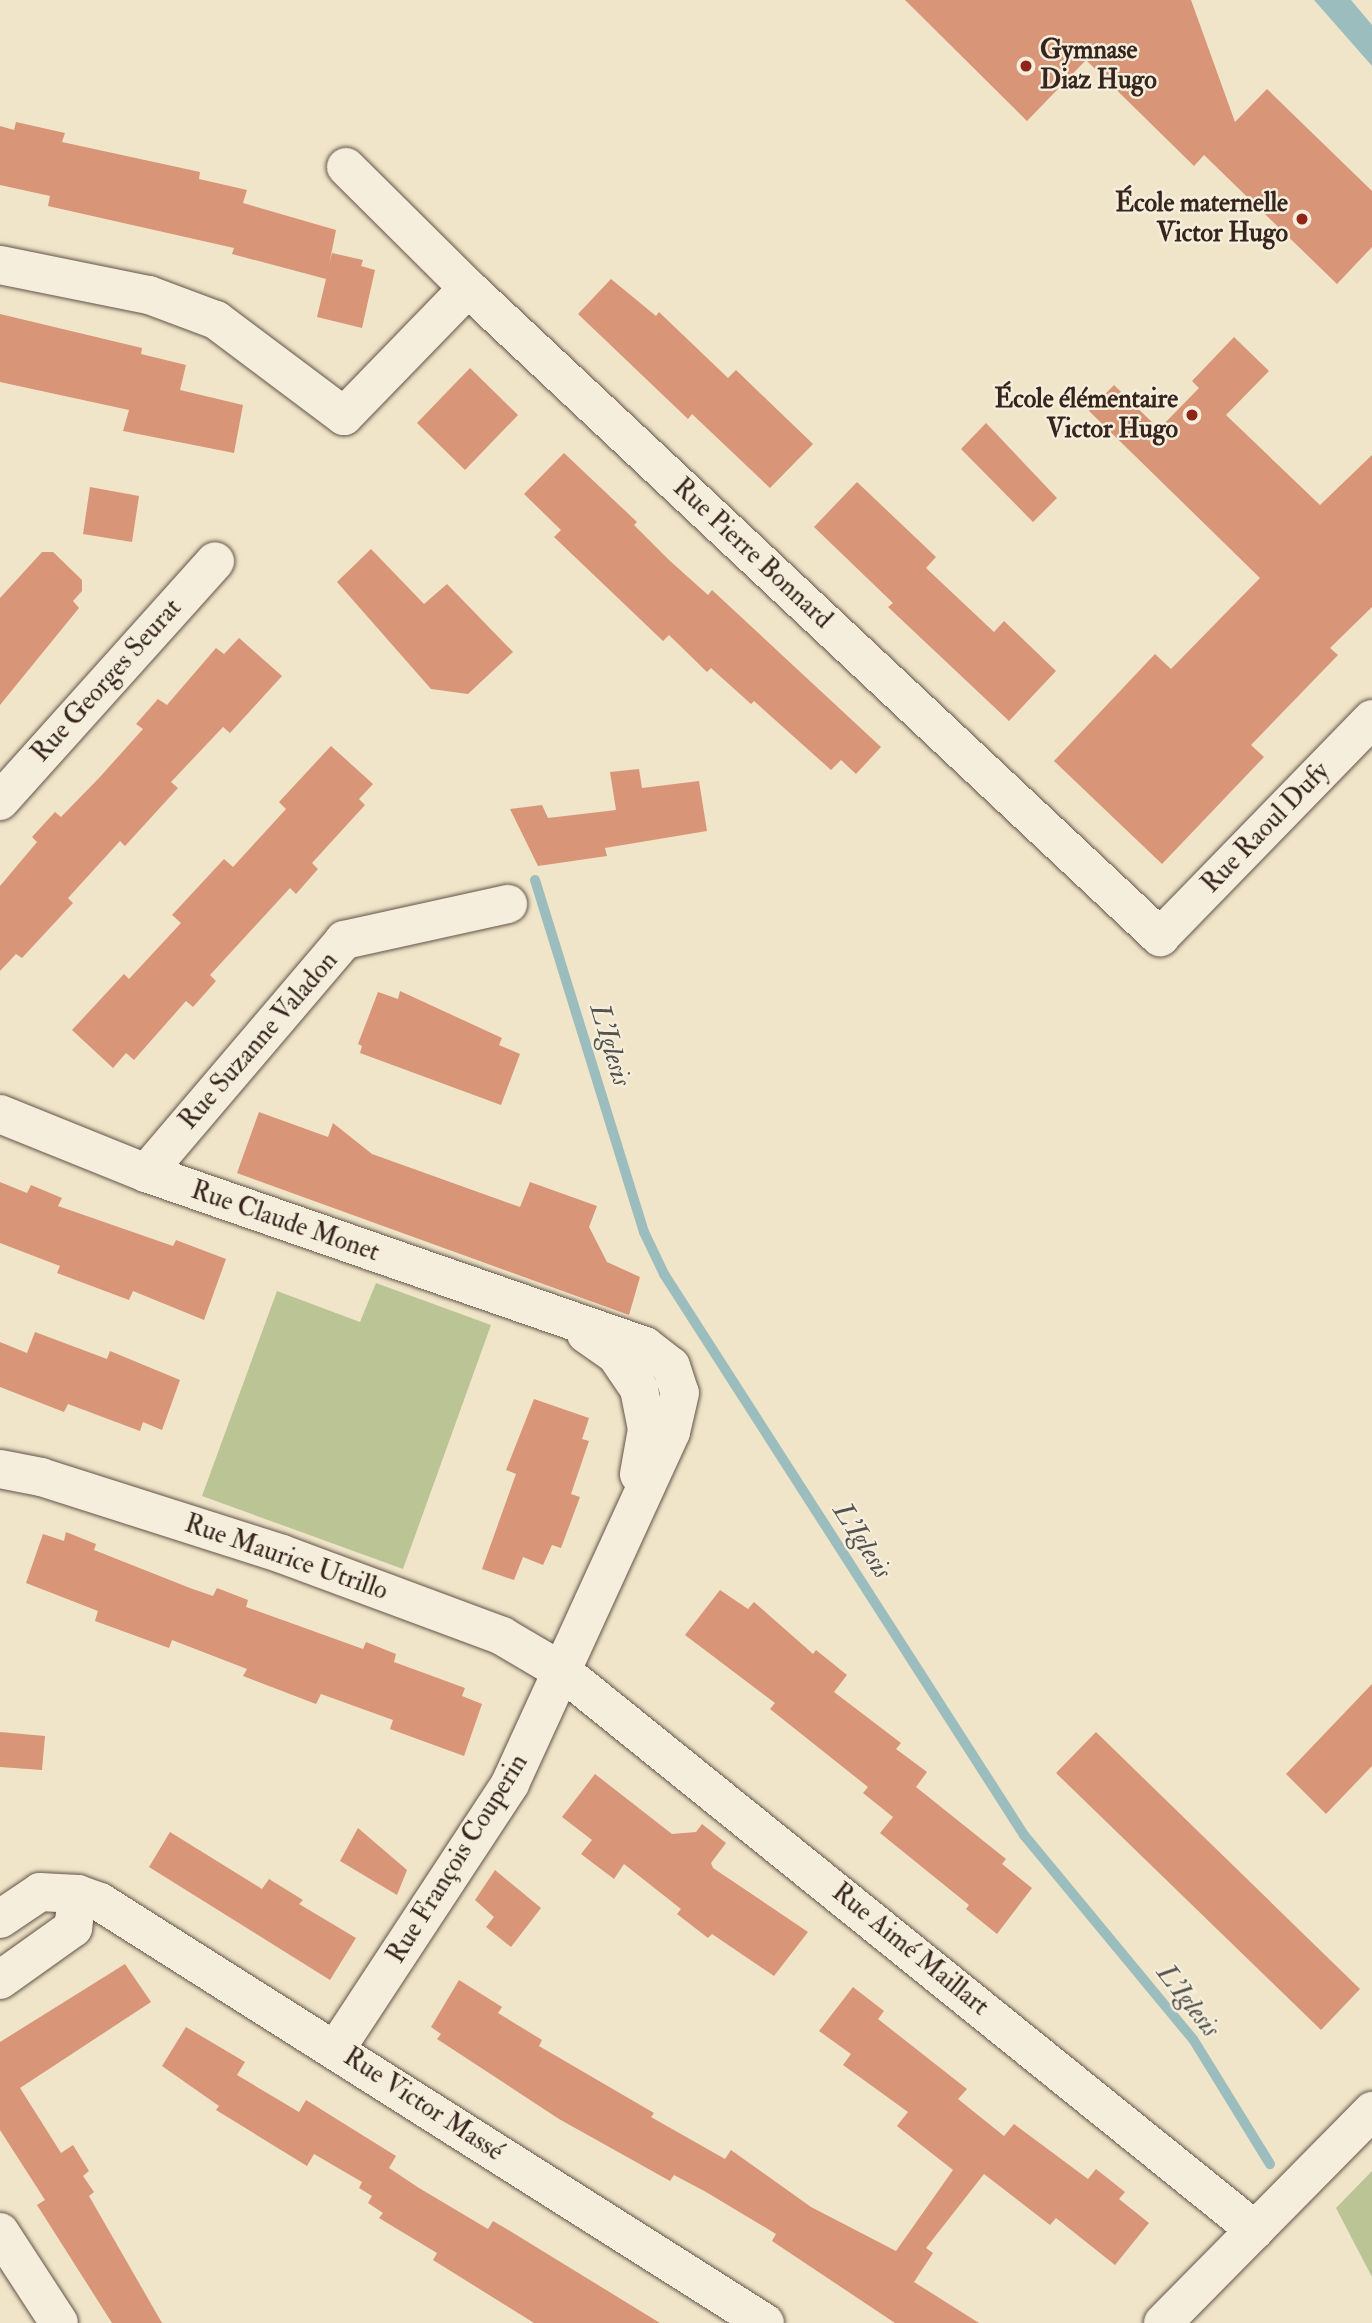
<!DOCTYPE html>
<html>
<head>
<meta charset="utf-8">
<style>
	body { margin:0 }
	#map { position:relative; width:1372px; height:2323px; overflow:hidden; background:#f0e5c9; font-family:"IM FELL Double Pica",serif }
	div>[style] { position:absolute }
	.green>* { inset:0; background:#bbc495 }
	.water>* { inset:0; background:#9cbdbd }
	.stream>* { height:10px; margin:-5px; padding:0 5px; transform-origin:5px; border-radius:5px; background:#9cbdbd }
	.building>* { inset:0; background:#d99577 }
	.roads { filter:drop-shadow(0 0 2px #645448) drop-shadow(0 0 2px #645448) }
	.street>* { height:38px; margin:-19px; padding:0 19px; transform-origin:19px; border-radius:19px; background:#f5eedc }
	.secondary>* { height:38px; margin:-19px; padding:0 19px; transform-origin:19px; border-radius:19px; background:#f5eedc }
	.dots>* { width:19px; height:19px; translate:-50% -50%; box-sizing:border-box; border:4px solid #f5eedc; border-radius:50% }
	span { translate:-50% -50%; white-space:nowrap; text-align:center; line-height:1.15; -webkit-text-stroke:5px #f5eedc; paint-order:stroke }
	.poi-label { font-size:26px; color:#36241d; font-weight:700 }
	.left { translate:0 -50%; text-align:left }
	.right { translate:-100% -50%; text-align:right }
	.street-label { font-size:26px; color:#36241d }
	.water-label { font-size:28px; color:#55524d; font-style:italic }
</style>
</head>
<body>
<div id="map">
	<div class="green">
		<div style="clip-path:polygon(376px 1283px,491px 1325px,403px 1569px,202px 1496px,277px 1291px,360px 1322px)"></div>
		<div style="clip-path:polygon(1372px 2171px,1372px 2277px,1336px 2208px)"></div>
	</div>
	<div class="water">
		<div style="clip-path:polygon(1314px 0,1351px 0,1372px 25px,1372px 66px)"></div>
	</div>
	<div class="stream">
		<div style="left:535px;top:880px;width:368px;rotate:72.8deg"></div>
		<div style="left:644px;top:1232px;width:47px;rotate:64.5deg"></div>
		<div style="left:664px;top:1274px;width:667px;rotate:57.31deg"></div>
		<div style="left:1024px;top:1835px;width:265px;rotate:50.4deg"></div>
		<div style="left:1193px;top:2039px;width:147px;rotate:58.4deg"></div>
	</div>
	<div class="building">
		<div style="clip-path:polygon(905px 0,1191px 0,1235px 122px,1267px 89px,1372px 191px,1372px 247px,1337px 284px,1204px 155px,1194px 166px,1086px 60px,1027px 121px)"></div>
		<div style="clip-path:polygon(16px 122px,65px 133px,62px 142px,200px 172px,199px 179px,247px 190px,243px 203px,336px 230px,329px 265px,332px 253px,363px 260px,361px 266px,375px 270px,362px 328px,317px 317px,326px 279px,232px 254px,234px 248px,48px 206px,50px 196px,0 185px,0 126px,14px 130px)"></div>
		<div style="clip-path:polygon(611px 279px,656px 316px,659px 312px,728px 378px,736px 370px,813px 444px,770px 488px,692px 414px,688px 419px,578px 314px)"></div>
		<div style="clip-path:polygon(0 314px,142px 348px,141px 354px,186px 365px,180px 390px,243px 405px,234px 453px,123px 431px,129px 410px,0 382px)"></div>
		<div style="clip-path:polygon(1234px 337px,1269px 371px,1226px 415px,1320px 505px,1372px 455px,1372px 607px,1330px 648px,1338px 655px,1251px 745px,1264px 757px,1162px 864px,1054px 761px,1155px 654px,1171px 669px,1260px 578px,1089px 411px,1114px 385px,1159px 429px,1199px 388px,1192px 381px)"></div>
		<div style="clip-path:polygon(470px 368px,518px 415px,465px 470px,417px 423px)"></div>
		<div style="clip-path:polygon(986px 423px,1057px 498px,1033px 522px,961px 449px)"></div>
		<div style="clip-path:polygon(564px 453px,637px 522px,634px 525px,669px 560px,708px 595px,712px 590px,881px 747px,856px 774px,841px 760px,831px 770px,754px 701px,751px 704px,711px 668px,707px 672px,669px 635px,663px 641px,554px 537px,561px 530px,524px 494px)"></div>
		<div style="clip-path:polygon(857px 482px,936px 557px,926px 568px,994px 632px,1004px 621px,1056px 671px,1009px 721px,888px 607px,893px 603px,814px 527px)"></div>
		<div style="clip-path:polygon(90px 487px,139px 496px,132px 542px,83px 534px)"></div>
		<div style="clip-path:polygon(371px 549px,424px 604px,447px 584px,513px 652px,468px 694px,431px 689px,337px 582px)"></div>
		<div style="clip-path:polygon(42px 552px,53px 552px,82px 580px,82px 591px,73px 601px,79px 608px,0 705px,0 598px)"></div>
		<div style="clip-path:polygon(239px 638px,282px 676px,230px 733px,223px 727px,171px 782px,178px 788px,125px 846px,120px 841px,68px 898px,73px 903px,22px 958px,16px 954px,0 971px,0 886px,37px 842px,32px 837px,55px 812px,61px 817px,99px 778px,143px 729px,136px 724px,158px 699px,167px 705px,216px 648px,224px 654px)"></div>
		<div style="clip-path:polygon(331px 746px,373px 784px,359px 799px,365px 805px,312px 863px,318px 869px,296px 894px,290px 888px,210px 975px,216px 981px,193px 1007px,186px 1001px,134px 1060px,126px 1053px,113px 1068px,72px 1030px,124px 974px,129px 979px,181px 923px,172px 915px,224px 859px,233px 867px,286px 809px,279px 802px)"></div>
		<div style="clip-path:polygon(639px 769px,642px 788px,699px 781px,707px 831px,605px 848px,607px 856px,538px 866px,510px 809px,542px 805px,548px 818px,616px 810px,610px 772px)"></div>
		<div style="clip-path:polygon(400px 991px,502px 1038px,499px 1045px,520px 1054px,501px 1105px,360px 1053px,362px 1046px,358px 1044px,378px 992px,398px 999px)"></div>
		<div style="clip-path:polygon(259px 1112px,328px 1137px,333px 1123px,372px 1154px,520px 1207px,530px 1182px,597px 1206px,589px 1227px,607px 1262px,640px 1277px,629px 1315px,237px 1173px)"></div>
		<div style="clip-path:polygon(0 1182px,27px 1193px,31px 1185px,62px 1198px,58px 1206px,173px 1246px,176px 1240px,226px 1259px,204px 1320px,133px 1291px,129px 1300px,57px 1273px,60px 1266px,0 1243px)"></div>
		<div style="clip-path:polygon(35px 1332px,107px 1359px,110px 1351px,180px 1380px,162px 1430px,143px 1422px,140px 1431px,68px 1404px,64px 1412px,0 1387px,0 1342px,27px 1353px)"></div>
		<div style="clip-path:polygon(534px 1399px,589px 1418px,582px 1439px,589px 1441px,571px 1494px,580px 1497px,561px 1548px,552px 1545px,543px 1565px,523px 1557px,514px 1580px,482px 1569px,516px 1474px,506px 1470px)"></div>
		<div style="clip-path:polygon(66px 1532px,96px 1544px,94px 1550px,190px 1588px,213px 1596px,217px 1588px,248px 1600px,246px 1607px,363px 1649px,366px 1642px,396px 1654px,394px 1662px,465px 1688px,462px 1696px,482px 1704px,464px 1756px,390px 1729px,393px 1720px,321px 1694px,316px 1704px,243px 1676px,247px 1669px,172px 1640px,169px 1648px,95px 1621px,98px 1611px,26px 1583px,43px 1534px,64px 1541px)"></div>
		<div style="clip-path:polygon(720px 1590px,748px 1609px,754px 1602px,813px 1654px,816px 1650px,847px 1675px,834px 1692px,901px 1743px,896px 1749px,927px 1772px,916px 1787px,1006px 1859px,1002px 1864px,1032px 1888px,997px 1934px,966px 1909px,969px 1905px,880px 1833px,893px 1817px,863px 1793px,868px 1787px,770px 1709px,775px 1703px,685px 1635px)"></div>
		<div style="clip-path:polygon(1372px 1684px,1372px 1766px,1326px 1814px,1286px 1774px)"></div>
		<div style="clip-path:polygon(0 1732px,45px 1736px,42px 1770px,0 1767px)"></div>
		<div style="clip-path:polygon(1096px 1732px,1360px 1989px,1321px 2030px,1056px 1773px)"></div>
		<div style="clip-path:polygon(595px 1774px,672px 1834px,696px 1832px,702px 1824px,726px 1843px,711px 1863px,713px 1868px,808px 1932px,774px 1976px,712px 1934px,708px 1938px,677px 1914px,681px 1909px,624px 1864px,614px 1879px,581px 1854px,592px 1840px,562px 1817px)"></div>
		<div style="clip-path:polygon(358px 1828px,407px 1870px,397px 1895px,340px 1861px)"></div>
		<div style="clip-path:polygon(170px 1832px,262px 1889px,269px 1879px,303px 1900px,299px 1904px,356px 1938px,330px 1980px,149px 1867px)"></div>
		<div style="clip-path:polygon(495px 1870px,541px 1908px,511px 1947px,486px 1927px,494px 1917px,475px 1900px)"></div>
		<div style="clip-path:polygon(125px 1964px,151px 2002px,20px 2088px,61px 2153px,73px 2145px,89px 2171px,83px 2176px,94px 2192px,89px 2196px,162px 2323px,112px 2323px,37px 2205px,45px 2200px,0 2130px,0 2042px)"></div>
		<div style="clip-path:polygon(459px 1980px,502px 2007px,498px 2013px,542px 2040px,539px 2046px,654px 2113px,651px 2117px,725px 2159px,731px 2150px,811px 2207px,896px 2251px,953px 2170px,897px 2126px,908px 2112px,843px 2065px,851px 2054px,819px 2031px,853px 1987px,884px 2011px,878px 2019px,967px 2089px,958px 2099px,1004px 2136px,1014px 2124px,1088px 2179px,1096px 2169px,1125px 2192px,1119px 2199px,1149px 2223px,1115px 2265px,1056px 2218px,1050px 2225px,984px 2174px,926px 2248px,933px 2253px,914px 2282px,979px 2323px,895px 2323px,772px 2241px,776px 2234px,706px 2192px,674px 2175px,670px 2181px,559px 2119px,437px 2039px,441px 2034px,431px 2027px)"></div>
		<div style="clip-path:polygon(186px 2027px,245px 2062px,237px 2075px,299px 2112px,306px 2100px,396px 2156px,389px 2168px,419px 2188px,488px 2229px,493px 2221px,505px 2228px,660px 2323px,534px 2323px,433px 2260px,437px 2253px,379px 2218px,383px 2213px,368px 2203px,372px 2196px,359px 2188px,362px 2182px,314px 2154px,307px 2166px,216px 2110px,219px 2106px,162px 2066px)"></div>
	</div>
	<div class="roads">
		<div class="street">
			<div style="left:346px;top:167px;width:172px;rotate:44.8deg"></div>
			<div style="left:468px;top:288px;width:949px;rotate:43.16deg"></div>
			<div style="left:1160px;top:937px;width:304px;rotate:-45.8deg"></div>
			<div style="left:0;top:265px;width:152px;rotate:11.4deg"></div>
			<div style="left:149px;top:295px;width:72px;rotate:20.5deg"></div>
			<div style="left:216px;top:320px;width:160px;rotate:36.9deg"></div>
			<div style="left:344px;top:416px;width:178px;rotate:-45.9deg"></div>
			<div style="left:0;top:801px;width:322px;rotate:-48.1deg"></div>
			<div style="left:0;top:1114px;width:157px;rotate:22deg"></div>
			<div style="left:146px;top:1173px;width:528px;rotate:19.12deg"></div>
			<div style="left:645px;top:1346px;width:33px;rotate:38deg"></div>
			<div style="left:671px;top:1366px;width:28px;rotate:72deg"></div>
			<div style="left:680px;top:1393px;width:40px;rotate:103deg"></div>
			<div style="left:671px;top:1432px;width:387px;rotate:114.6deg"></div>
			<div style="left:510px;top:1784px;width:317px;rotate:123.3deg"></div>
			<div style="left:146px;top:1173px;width:306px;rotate:-49.6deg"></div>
			<div style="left:344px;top:940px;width:168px;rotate:-12.4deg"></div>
			<div style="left:586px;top:1334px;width:37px;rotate:35deg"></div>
			<div style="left:616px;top:1355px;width:41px;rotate:55.9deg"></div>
			<div style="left:639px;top:1389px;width:41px;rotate:78.7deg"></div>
			<div style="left:647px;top:1429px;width:46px;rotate:100.1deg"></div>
			<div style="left:0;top:1469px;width:42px;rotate:11deg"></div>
			<div style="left:41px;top:1477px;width:253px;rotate:17.7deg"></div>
			<div style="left:282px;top:1554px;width:235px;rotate:20.4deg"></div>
			<div style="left:502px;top:1636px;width:71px;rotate:30.5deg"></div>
			<div style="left:563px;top:1672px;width:889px;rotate:38.88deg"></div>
			<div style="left:0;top:1919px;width:48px;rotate:-34deg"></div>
			<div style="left:40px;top:1892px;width:38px;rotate:3deg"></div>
			<div style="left:78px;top:1894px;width:23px;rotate:20deg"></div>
			<div style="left:100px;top:1902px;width:787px;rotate:32.34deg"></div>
			<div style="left:0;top:1980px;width:90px;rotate:-35.5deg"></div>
			<div style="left:73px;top:1928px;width:34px;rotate:-82deg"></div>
			<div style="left:0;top:2232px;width:108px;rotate:57deg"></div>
		</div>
		<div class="secondary">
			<div style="left:1163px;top:2323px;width:298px;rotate:-45.4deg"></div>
		</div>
	</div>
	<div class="dots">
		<div style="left:1026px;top:66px;background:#8f2418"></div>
		<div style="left:1302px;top:219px;background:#8f2418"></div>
		<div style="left:1192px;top:415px;background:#8f2418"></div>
	</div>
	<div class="poi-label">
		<span class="left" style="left:1040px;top:66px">Gymnase<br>Diaz Hugo</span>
		<span class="right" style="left:1288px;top:219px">École maternelle<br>Victor Hugo</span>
		<span class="right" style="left:1178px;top:415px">École élémentaire<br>Victor Hugo</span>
	</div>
	<div class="street-label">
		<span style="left:752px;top:554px;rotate:43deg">Rue Pierre Bonnard</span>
		<span style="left:107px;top:681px;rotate:-48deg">Rue Georges Seurat</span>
		<span style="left:1266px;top:828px;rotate:-46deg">Rue Raoul Dufy</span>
		<span style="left:259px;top:1041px;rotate:-49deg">Rue Suzanne Valadon</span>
		<span style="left:285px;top:1222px;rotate:19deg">Rue Claude Monet</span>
		<span style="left:286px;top:1558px;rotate:19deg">Rue Maurice Utrillo</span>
		<span style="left:458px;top:1859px;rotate:-58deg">Rue François Couperin</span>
		<span style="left:910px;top:1950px;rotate:39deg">Rue Aimé Maillart</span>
		<span style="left:423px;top:2105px;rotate:33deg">Rue Victor Massé</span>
	</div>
	<div class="water-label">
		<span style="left:610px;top:1045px;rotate:73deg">L'Iglesis</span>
		<span style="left:862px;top:1541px;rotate:57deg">L'Iglesis</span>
		<span style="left:1188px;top:2001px;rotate:52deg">L'Iglesis</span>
	</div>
</div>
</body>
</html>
